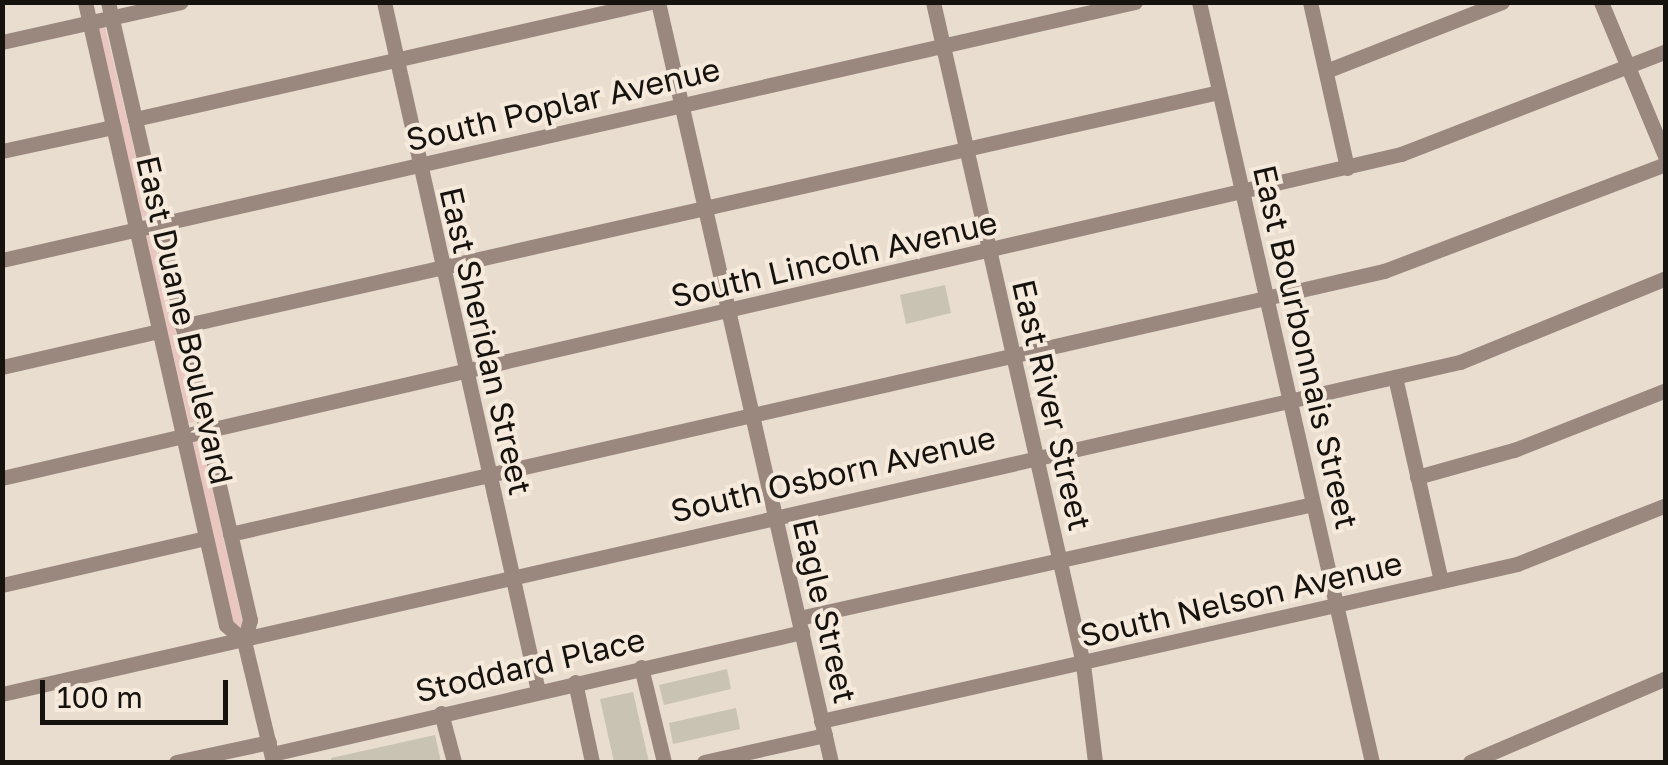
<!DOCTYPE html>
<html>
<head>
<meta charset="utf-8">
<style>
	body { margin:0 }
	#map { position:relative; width:1668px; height:765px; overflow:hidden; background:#e9ddd0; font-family:"Golos Text",sans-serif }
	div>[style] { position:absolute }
	.green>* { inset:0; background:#e9c6c0 }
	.building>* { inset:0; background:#c9c3b4 }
	.minor>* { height:15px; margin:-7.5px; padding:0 7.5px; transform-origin:7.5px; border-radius:7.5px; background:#9a887f }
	span { translate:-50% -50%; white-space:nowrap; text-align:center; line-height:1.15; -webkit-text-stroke:8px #f6eadd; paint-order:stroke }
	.street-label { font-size:32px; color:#16120e }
	.frame { position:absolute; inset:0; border:5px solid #16120e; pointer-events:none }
	.scale { position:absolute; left:40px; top:680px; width:188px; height:45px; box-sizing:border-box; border:5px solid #16120e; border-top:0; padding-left:12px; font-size:30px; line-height:35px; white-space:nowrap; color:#16120e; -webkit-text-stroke:8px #f6eadd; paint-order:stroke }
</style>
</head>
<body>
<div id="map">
	<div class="green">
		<div style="clip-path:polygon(105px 27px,150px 215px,142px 217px,98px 29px)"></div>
		<div style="clip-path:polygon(152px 233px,197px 421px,189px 423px,145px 235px)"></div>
		<div style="clip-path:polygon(199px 439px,201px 440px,244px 627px,234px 629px,192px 442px)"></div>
	</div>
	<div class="building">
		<div style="clip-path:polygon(945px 285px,951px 313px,906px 324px,900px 295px)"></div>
		<div style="clip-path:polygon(727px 669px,731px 689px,664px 705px,659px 685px)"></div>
		<div style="clip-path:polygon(633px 692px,649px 762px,614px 762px,600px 699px)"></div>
		<div style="clip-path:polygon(736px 708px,740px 729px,673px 744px,669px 723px)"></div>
		<div style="clip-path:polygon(435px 735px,441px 762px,331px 762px,331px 758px)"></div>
	</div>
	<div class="minor">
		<div style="left:85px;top:2px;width:639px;rotate:77.25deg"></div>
		<div style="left:226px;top:625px;width:24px;rotate:42deg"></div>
		<div style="left:108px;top:2px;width:634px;rotate:77.06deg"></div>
		<div style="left:250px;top:620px;width:22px;rotate:106deg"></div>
		<div style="left:244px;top:641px;width:124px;rotate:76.5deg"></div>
		<div style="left:384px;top:2px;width:706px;rotate:77.4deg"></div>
		<div style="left:658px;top:2px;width:779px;rotate:77.18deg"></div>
		<div style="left:933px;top:2px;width:679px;rotate:77.23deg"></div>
		<div style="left:1083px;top:664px;width:99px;rotate:83deg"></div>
		<div style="left:1199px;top:2px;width:779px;rotate:77.18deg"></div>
		<div style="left:1310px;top:2px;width:170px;rotate:77.4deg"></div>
		<div style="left:1601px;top:2px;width:169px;rotate:67.4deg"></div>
		<div style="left:2px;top:42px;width:183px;rotate:-12.6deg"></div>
		<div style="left:1326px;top:71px;width:189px;rotate:-21.4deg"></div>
		<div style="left:135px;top:119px;width:529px;rotate:-12.78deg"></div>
		<div style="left:2px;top:151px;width:114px;rotate:-12.2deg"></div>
		<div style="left:2px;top:260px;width:1162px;rotate:-12.83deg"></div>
		<div style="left:182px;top:326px;width:1063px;rotate:-12.72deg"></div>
		<div style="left:2px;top:367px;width:161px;rotate:-12.9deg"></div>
		<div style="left:1395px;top:377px;width:209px;rotate:77.3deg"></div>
		<div style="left:1417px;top:477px;width:101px;rotate:-15.6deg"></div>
		<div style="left:1514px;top:450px;width:163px;rotate:-21.5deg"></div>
		<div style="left:2px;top:478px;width:1436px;rotate:-13.04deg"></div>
		<div style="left:1401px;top:154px;width:284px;rotate:-21.2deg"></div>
		<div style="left:230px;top:534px;width:1184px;rotate:-12.84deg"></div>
		<div style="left:1384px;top:271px;width:302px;rotate:-20.8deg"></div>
		<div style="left:2px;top:585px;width:209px;rotate:-13deg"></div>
		<div style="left:799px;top:618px;width:526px;rotate:-12.51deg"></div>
		<div style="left:641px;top:667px;width:98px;rotate:76.4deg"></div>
		<div style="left:575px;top:682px;width:82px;rotate:78deg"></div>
		<div style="left:2px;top:694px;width:1495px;rotate:-12.83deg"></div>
		<div style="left:1460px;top:362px;width:222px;rotate:-22.2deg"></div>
		<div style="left:441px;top:713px;width:51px;rotate:75.1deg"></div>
		<div style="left:821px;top:721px;width:713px;rotate:-12.71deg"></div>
		<div style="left:1517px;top:564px;width:160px;rotate:-21.6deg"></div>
		<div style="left:272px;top:754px;width:544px;rotate:-12.96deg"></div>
		<div style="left:176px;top:762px;width:95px;rotate:-12.1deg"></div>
		<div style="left:704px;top:762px;width:124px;rotate:-12.6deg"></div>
		<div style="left:1470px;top:762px;width:213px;rotate:-23.2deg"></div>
	</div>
	<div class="street-label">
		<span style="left:563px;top:104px;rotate:-13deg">South Poplar Avenue</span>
		<span style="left:834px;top:259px;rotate:-13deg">South Lincoln Avenue</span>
		<span style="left:185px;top:320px;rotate:77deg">East Duane Boulevard</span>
		<span style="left:486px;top:341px;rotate:77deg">East Sheridan Street</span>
		<span style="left:1306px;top:347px;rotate:77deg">East Bourbonnais Street</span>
		<span style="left:1052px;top:405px;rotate:77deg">East River Street</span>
		<span style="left:833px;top:474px;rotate:-13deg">South Osborn Avenue</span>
		<span style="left:1241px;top:599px;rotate:-13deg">South Nelson Avenue</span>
		<span style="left:825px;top:611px;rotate:77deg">Eagle Street</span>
		<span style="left:530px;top:665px;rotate:-13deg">Stoddard Place</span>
	</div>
	<div class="frame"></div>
	<div class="scale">100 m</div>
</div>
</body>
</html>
